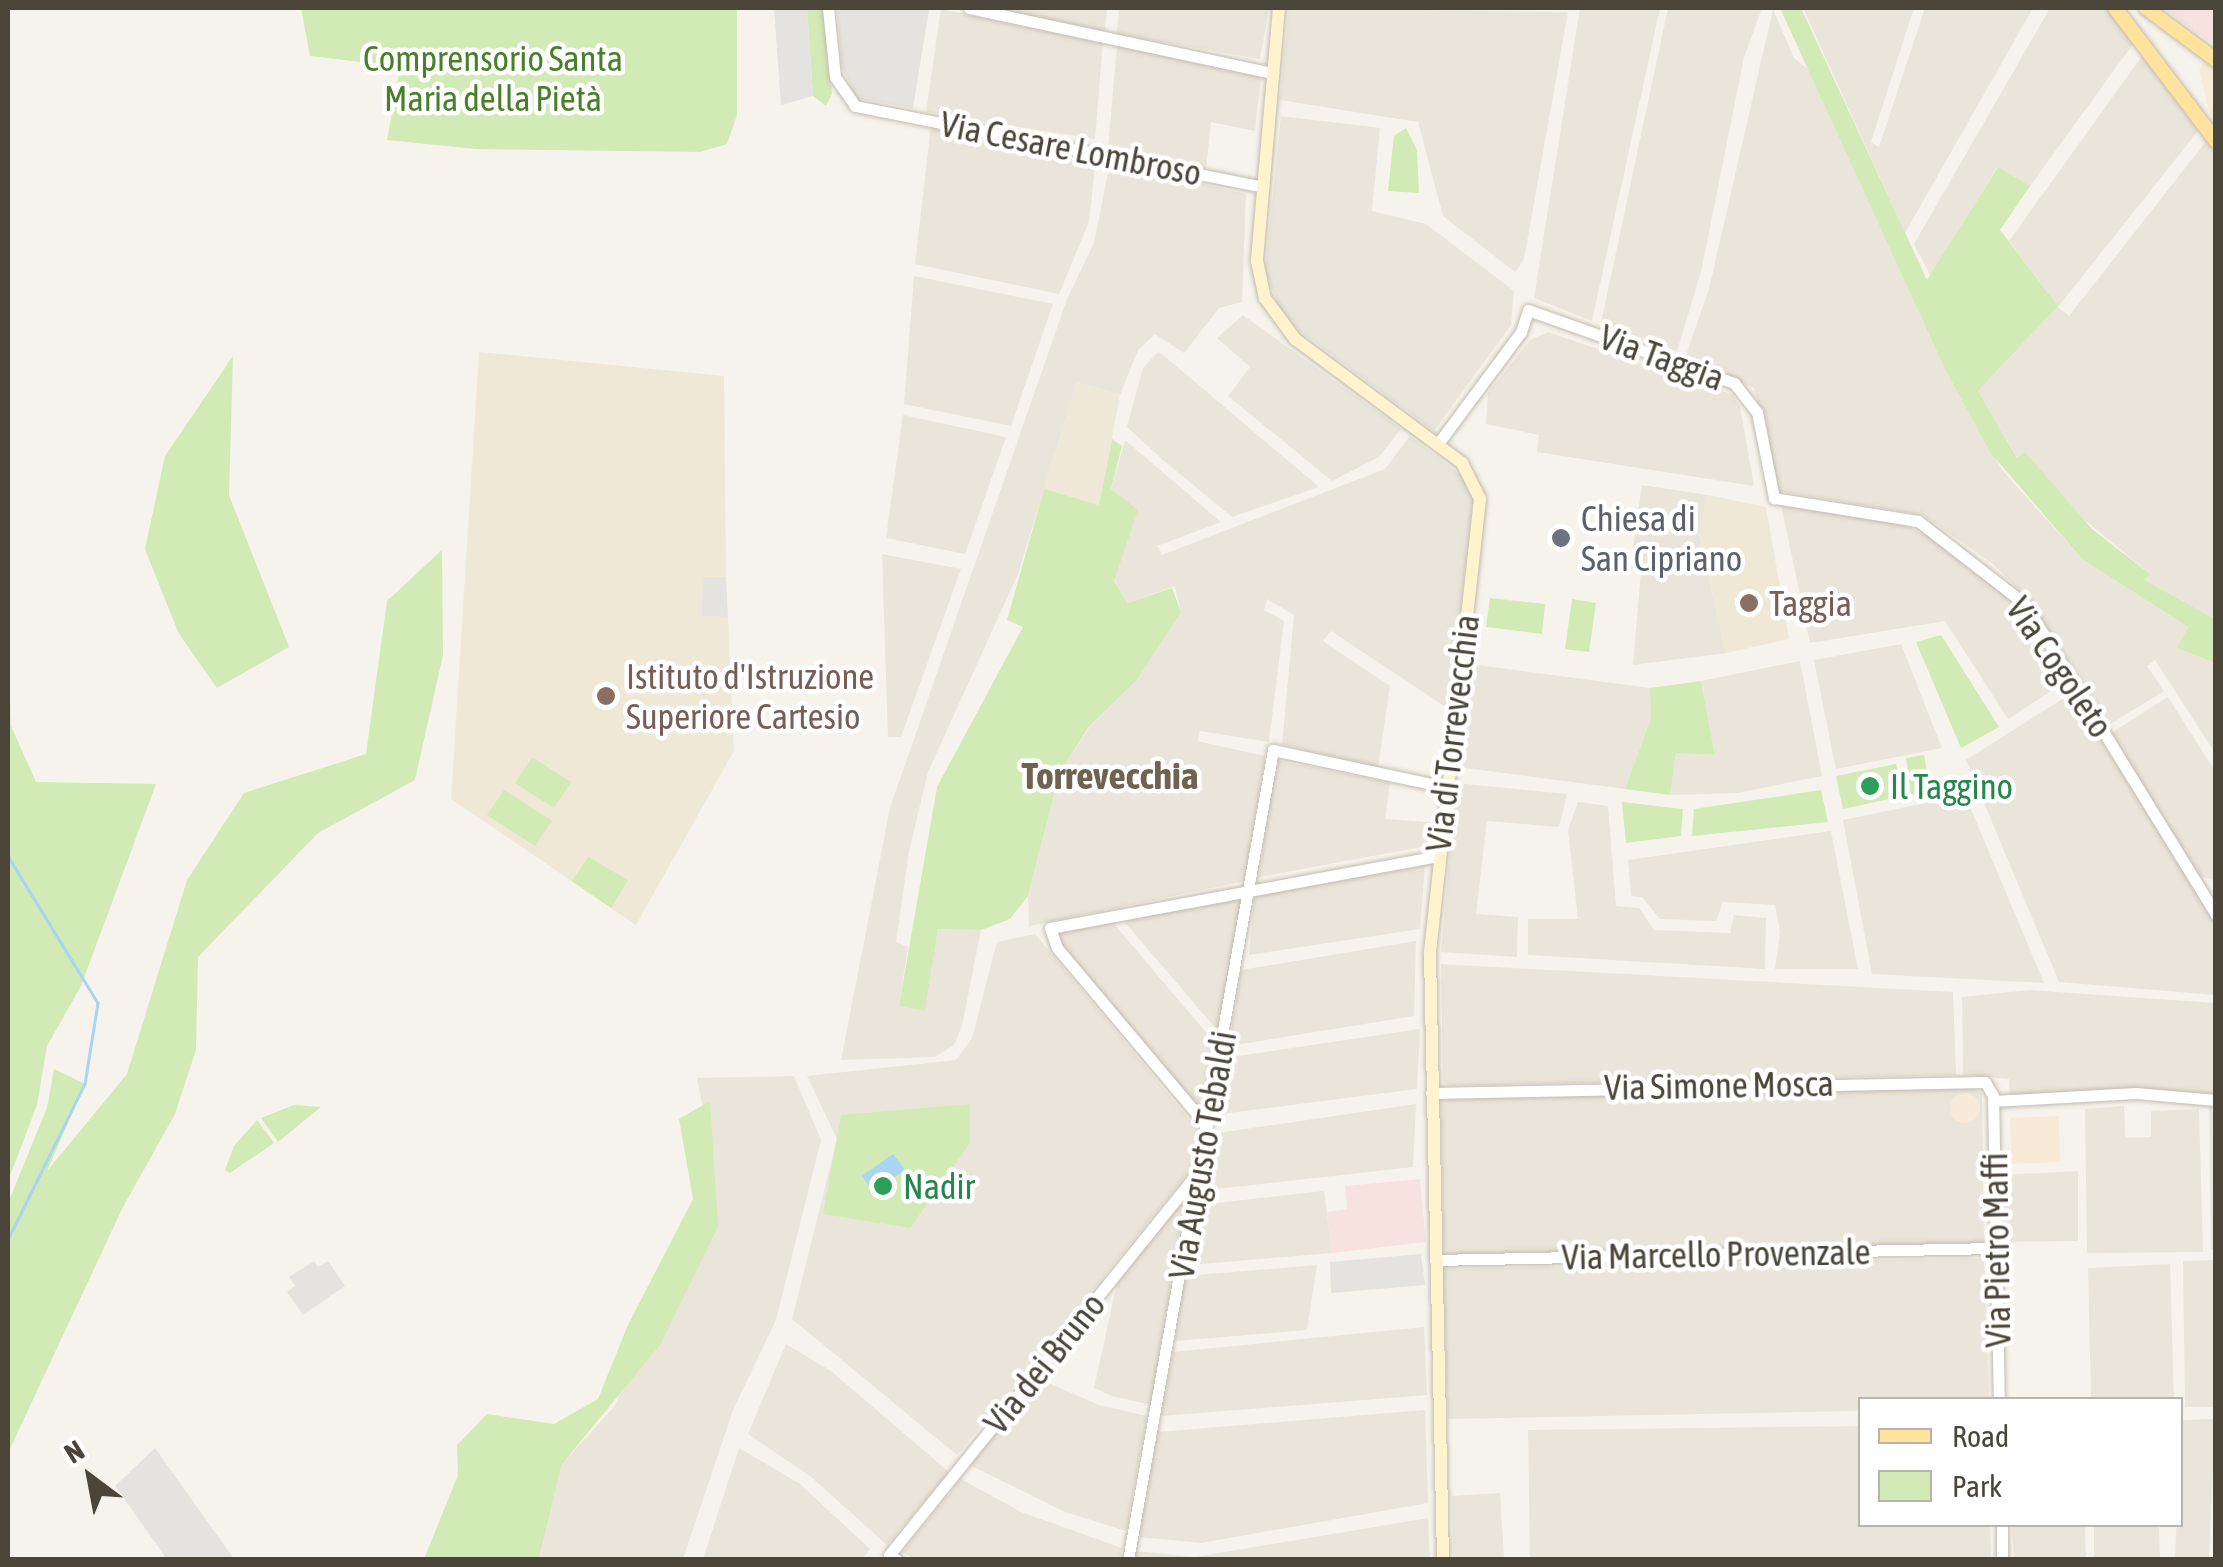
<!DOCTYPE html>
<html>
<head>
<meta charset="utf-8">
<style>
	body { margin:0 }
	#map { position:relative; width:2223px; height:1567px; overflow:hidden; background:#f6f3ec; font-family:"Asap Condensed",sans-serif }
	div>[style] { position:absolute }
	.residential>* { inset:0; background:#eae5da }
	.commercial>* { inset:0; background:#f7ead8 }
	.round { border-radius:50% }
	.education>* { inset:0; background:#efe8d6 }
	.medical>* { inset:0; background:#f6e3e0 }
	.green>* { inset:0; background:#d2eab5 }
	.parking>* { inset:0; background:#e5e3e0 }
	.water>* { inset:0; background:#a9d4f2 }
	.stream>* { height:2.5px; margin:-1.25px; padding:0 1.25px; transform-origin:1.25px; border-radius:1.25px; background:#a9d4f2 }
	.roads { filter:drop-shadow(0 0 2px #c2bbae) drop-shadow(0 0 2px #c2bbae) }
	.tertiary>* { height:11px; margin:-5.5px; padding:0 5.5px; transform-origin:5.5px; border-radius:5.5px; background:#fff }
	.secondary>* { height:12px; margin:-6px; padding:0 6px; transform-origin:6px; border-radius:6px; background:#fff3cd }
	.primary>* { height:14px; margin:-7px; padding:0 7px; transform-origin:7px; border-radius:7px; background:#ffe39c }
	.dots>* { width:28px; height:28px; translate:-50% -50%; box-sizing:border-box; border:5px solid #fff; border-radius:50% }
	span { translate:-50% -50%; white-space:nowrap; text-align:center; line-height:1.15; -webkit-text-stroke:9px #fff; paint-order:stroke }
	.park-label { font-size:35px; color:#4a7f2a }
	.street-label { font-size:35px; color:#4b4439 }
	.worship-label { font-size:35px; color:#5b616d }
	.left { translate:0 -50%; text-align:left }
	.education-label { font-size:35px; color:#785e54 }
	.leisure-label { font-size:35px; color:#27864d }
	.neighbourhood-label { font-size:38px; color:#6e6250; font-weight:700 }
	.frame { position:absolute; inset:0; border:10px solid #4b4439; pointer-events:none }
	.legend { position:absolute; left:1858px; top:1397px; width:325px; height:130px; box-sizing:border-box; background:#fff; border:2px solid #b7b4b0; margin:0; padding:12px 18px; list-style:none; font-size:30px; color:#4b4439 }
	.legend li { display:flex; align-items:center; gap:20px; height:50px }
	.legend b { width:50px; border:2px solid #b7b4b0 }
	.north { position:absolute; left:40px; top:1427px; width:100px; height:100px; -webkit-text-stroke:8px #fff; paint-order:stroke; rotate:328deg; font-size:28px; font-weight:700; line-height:40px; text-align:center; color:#4b4439 }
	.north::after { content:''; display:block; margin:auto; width:35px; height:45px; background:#4b4439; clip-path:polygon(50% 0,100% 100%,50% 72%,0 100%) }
</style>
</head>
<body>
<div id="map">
	<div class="residential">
		<div style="clip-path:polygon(988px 8px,1107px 8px,1105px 31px)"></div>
		<div style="clip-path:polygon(1119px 8px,1269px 8px,1260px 59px,1117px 34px)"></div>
		<div style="clip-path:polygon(1289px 8px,1568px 12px,1524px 259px,1515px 272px,1443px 216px,1418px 122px,1280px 100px)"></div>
		<div style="clip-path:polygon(1580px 8px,1660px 8px,1592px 321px,1534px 298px)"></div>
		<div style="clip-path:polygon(1668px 8px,1762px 8px,1744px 57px,1701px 272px,1677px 351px,1601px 323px)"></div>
		<div style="clip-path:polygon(1803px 8px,1914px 8px,1871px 142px,1879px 147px,1925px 8px,2033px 8px,1905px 233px)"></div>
		<div style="clip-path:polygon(2050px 8px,2106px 8px,2133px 44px,2030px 186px,1997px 167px,1931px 277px,1914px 244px)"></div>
		<div style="clip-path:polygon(941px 9px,1103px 43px,1095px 139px,926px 112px)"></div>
		<div style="clip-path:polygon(1773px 9px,1794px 58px,1808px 69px,1942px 363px,2002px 470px,2082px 559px,2188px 627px,2177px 648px,2215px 663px,2215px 753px,2155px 660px,2147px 666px,2164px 691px,2104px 728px,2026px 597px,1993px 564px,1923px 515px,1779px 491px,1754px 388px,1686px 355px,1709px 289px)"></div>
		<div style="clip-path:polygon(1117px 45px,1261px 77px,1255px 131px,1211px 122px,1206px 170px,1108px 149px)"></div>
		<div style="clip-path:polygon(2142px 56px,2198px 131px,2058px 307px,2069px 316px,2207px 140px,2216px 152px,2215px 619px,2143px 580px,2149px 573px,2063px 502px,2025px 453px,2018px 459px,1978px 391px,2058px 306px,2009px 241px)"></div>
		<div style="clip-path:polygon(1281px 116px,1380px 128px,1372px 211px,1426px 224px,1514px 291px,1511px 325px,1434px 431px,1300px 331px,1279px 307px,1265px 270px)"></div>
		<div style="clip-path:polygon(931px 125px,1096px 157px,1089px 222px,1059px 294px,915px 264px)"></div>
		<div style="clip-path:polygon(1110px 162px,1246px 194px,1242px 302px,1219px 308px,1184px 353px,1155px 334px,1138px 350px,1120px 395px,1077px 382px,1018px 574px,928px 772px,909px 851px,896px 942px,908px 947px,899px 1005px,925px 1011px,938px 929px,981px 930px,962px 1026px,954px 1045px,935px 1057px,841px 1060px,890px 808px,1067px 299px,1094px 243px)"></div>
		<div style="clip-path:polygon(914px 276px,1053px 304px,1011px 426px,904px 404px)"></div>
		<div style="clip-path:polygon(1243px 315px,1401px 429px,1379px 457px,1332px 481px,1228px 396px,1250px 367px,1217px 338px)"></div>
		<div style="clip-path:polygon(1548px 332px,1731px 394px,1740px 406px,1754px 486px,1537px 452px,1539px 435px,1486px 424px,1488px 393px,1530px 340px)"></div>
		<div style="clip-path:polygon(1158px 352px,1162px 354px,1319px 487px,1232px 517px,1163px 460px,1127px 427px,1143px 368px)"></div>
		<div style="clip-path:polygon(903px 415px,1006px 437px,965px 554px,886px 538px)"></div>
		<div style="clip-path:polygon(1410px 436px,1462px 476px,1473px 498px,1449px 709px,1331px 631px,1323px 641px,1390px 686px,1378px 768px,1282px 744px,1294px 615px,1267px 599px,1264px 610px,1284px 621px,1269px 742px,1200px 731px,1197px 741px,1265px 756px,1245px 881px,1029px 926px,1028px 897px,1060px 772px,1089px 728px,1137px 680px,1181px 612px,1175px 586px,1128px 603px,1114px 580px,1111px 490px,1125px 440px,1221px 522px,1157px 546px,1162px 555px,1385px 469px)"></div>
		<div style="clip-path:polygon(1642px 485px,1708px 495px,1699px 534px,1726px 653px,1633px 665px,1641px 572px,1630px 569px)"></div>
		<div style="clip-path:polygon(1781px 504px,1895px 521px,1939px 541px,2013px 603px,2065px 682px,2008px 719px,1945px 621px,1810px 643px)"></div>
		<div style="clip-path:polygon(882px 554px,961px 569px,901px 737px,888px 737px)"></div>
		<div style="clip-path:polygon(1901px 644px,1942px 748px,1836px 769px,1814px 660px)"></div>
		<div style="clip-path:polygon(1800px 661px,1822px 776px,1737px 793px,1670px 795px,1676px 753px,1715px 755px,1701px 681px)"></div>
		<div style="clip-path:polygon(1470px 664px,1650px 688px,1651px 718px,1625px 789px,1458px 767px)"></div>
		<div style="clip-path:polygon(2072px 693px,2215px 923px,2215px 995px,2059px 982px,1966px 760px)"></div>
		<div style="clip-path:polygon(2168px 697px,2215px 771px,2215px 880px,2198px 876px,2111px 733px)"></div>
		<div style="clip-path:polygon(1276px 760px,1390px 783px,1385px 819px,1430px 822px,1427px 846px,1259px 877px)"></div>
		<div style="clip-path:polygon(1456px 783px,1567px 794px,1559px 827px,1487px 821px,1476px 914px,1518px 917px,1517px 957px,1441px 952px)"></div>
		<div style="clip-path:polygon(1965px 795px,2044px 983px,1872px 974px,1843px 820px)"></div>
		<div style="clip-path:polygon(1578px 802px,1608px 806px,1616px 906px,1639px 908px,1654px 930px,1730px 933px,1734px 915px,1766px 918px,1765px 969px,1528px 955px,1528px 919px,1578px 919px,1568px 830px)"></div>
		<div style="clip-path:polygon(1831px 831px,1858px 969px,1775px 969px,1780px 932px,1775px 905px,1723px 902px,1716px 921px,1660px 919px,1642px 897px,1631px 896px,1628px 860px)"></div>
		<div style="clip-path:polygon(1425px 866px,1420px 929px,1249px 955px,1254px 895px)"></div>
		<div style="clip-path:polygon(1242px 896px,1218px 1031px,1122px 919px)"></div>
		<div style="clip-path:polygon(1109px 918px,1215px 1043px,1202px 1113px,1058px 940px,1064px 930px)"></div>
		<div style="clip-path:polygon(1035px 934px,1198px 1130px,1190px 1171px,957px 1455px,792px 1319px,837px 1139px,807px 1076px,956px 1060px,972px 1038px,997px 942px)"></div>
		<div style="clip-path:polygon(1416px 941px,1414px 1016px,1229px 1046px,1241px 970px)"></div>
		<div style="clip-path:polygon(1441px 964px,1953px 992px,1956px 1075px,1449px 1086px,1443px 1082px)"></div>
		<div style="clip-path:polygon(2030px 990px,2215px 1003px,2215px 1094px,2139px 1089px,2010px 1096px,2009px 1079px,1963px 1075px,1962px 997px)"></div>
		<div style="clip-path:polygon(1420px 1029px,1417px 1089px,1214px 1115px,1224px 1058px)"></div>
		<div style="clip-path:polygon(794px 1076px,821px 1140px,776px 1320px,733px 1410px,683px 1559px,539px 1560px,562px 1464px,615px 1406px,714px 1162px,697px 1078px)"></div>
		<div style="clip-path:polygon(1969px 1086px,1982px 1094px,1984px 1244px,1444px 1254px,1441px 1100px)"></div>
		<div style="clip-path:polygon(1416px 1104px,1413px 1167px,1207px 1190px,1218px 1133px)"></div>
		<div style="clip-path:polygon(2124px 1106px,2125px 1138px,2151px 1137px,2151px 1111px,2199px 1109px,2203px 1252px,2087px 1253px,2085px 1109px)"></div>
		<div style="clip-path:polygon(2209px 1106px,2216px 1107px,2215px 1250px,2211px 1250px)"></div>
		<div style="clip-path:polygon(2078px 1171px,2078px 1241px,2003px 1242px,2003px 1175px)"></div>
		<div style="clip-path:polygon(1324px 1191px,1332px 1253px,1191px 1265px,1200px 1205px)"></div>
		<div style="clip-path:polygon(1178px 1203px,1184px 1204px,1151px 1405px,1112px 1396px,1094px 1388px,1118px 1279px)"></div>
		<div style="clip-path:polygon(1984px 1258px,1989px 1399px,1860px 1400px,1860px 1411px,1448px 1419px,1443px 1269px)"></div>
		<div style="clip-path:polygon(2215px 1260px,2215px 1407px,2185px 1407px,2183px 1261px)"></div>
		<div style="clip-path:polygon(2170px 1264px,2174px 1399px,2091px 1399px,2088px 1268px)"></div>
		<div style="clip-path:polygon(1317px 1265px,1307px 1330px,1175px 1341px,1185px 1276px)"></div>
		<div style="clip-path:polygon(1424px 1327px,1427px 1395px,1161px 1416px,1173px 1352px)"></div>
		<div style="clip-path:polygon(786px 1344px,831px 1371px,949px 1472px,887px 1545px,810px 1476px,748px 1434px)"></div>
		<div style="clip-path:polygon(1039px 1379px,1099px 1405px,1147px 1416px,1126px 1531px,1065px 1512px,970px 1465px)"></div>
		<div style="clip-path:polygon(1425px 1410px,1428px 1503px,1201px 1543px,1138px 1537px,1158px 1432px)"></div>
		<div style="clip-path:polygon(2215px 1419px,2209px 1559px,2175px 1559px,2181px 1420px)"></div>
		<div style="clip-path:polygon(1860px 1426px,1860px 1524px,1990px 1525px,1991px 1559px,1530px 1559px,1528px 1430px)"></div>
		<div style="clip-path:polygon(739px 1448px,800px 1484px,870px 1549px,862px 1559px,703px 1559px)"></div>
		<div style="clip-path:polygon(961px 1479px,1021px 1512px,1122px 1548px,1120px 1559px,915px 1560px,902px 1552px)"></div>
		<div style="clip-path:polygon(1500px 1493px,1504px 1558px,1453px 1559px,1452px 1496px)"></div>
		<div style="clip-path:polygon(1428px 1518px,1430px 1559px,1133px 1560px,1135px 1551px,1195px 1557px)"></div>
		<div style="clip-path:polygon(2012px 1525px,2085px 1525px,2086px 1559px,2014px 1559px)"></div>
		<div style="clip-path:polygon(2094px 1525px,2159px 1525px,2160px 1559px,2094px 1559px)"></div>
	</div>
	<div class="commercial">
		<div style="clip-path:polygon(2204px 62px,2215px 70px,2215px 133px,2199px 71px)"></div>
		<div class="round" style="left:1950px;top:1093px;width:30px;height:30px"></div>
		<div style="clip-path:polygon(2059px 1116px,2060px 1162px,2012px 1164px,2010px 1118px)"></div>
	</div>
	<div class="education">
		<div style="clip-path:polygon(479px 352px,724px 376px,726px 577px,703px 577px,703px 616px,728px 617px,734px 751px,636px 925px,451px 799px)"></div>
		<div style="clip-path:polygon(1077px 382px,1120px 395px,1099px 506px,1044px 489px)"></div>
		<div style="clip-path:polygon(1708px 495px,1766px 507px,1789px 639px,1726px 653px,1699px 534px)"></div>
	</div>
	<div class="medical">
		<div style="clip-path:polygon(2162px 8px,2215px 8px,2215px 45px)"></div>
		<div style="clip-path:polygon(1420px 1179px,1426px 1242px,1332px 1253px,1327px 1212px,1347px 1209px,1345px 1186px)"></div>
	</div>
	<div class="green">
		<div style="clip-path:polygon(301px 8px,737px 8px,737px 115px,727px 144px,700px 152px,476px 149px,387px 140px,399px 74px,378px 64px,310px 56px)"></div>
		<div style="clip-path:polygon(807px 8px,823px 8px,832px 94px,826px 106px,813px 96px)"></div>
		<div style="clip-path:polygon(1780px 8px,1801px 8px,1927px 280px,1998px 167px,2030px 186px,2000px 230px,2058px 306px,1978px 391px,2017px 458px,2025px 452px,2092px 529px,2150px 574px,2144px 580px,2215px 619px,2215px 663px,2177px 648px,2188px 627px,2082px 559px,1990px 452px,1942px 363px)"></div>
		<div style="clip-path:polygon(1406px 128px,1417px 150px,1419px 193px,1388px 191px,1394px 136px)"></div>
		<div style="clip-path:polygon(233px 356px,229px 495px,289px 647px,217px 688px,179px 634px,145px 549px,165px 456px)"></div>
		<div style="clip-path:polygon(1112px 439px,1122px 446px,1111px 489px,1138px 510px,1114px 581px,1128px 603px,1172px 588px,1181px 612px,1137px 680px,1088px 728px,1060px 772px,1028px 896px,1010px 919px,981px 930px,938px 929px,925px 1011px,899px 1006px,937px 787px,1023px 627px,1007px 620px,1044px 489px,1099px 505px)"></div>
		<div style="clip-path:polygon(442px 550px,443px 655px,415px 780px,318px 833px,198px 957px,196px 1050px,175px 1114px,123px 1207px,8px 1453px,8px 1203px,47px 1108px,54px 1069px,85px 1084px,47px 1171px,127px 1074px,187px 880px,244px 793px,366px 754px,387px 601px)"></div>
		<div style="clip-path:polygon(1490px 598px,1545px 604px,1542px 634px,1486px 627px)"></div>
		<div style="clip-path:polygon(1572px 599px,1596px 603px,1589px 652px,1565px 649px)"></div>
		<div style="clip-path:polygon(1941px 635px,1999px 727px,1961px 748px,1916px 642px)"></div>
		<div style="clip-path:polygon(8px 654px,11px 726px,36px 782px,156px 784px,81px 986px,47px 1046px,37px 1105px,8px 1181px)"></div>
		<div style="clip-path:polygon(1701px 681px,1715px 755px,1676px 753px,1670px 795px,1625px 789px,1651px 718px,1650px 688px)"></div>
		<div style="clip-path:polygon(1924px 755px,1931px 792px,1911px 795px,1906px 758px)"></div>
		<div style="clip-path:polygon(532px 757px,571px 782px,554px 808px,515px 783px)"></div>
		<div style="clip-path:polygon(1896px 764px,1903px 796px,1843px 809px,1836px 776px)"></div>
		<div style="clip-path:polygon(504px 790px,552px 821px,535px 846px,487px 815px)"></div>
		<div style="clip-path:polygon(1821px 790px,1828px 822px,1692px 836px,1694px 809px)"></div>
		<div style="clip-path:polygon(1622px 802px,1683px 809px,1681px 836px,1626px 843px)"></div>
		<div style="clip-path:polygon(588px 857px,628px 880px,611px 908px,572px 881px)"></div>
		<div style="clip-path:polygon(710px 1101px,718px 1227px,660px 1345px,562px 1464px,539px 1559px,424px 1559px,458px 1475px,457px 1445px,487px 1414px,554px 1424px,598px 1399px,627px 1327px,693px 1199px,679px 1119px)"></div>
		<div style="clip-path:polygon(970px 1104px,970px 1143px,910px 1228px,823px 1214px,841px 1115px)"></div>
		<div style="clip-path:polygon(294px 1105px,321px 1107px,278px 1142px,261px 1118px)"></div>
		<div style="clip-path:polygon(257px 1120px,274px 1143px,230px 1173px,225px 1170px,234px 1146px)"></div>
	</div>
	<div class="parking">
		<div style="clip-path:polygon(774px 8px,807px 8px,813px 96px,781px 105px)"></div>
		<div style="clip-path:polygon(837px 8px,929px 10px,913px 108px,856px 98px,842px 67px)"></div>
		<div style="clip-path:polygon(703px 577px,726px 577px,728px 617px,702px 616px)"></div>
		<div style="clip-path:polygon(1421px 1254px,1425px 1285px,1331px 1293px,1330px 1262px)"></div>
		<div style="clip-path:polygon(314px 1261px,318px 1267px,328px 1261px,345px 1286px,303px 1315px,287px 1292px,295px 1286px,289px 1277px)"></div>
		<div style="clip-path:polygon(155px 1448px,234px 1559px,167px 1559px,115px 1486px)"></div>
	</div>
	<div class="water">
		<div style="clip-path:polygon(893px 1154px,905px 1170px,874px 1192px,862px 1176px)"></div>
	</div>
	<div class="stream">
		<div style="left:8px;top:856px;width:172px;rotate:58.5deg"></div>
		<div style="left:98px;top:1003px;width:82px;rotate:99.1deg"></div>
		<div style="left:85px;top:1084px;width:174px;rotate:116.3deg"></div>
	</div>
	<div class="roads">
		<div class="tertiary">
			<div style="left:828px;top:8px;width:69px;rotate:84.2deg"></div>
			<div style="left:835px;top:77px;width:35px;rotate:55deg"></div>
			<div style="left:855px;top:106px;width:416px;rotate:11.2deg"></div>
			<div style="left:969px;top:8px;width:311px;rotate:12.1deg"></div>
			<div style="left:1437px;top:445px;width:141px;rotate:-53.4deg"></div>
			<div style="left:1521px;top:332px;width:23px;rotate:-72deg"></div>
			<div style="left:1528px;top:310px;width:219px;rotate:19.5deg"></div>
			<div style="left:1734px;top:383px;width:37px;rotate:52deg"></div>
			<div style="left:1757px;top:412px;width:88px;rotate:78.8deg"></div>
			<div style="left:1774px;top:498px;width:146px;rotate:9.1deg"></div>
			<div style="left:1918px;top:521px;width:135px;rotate:37.8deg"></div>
			<div style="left:2025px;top:604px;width:365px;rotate:58.4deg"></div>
			<div style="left:1431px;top:1093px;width:554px;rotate:-1.14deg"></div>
			<div style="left:1985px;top:1082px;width:16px;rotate:60deg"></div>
			<div style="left:1993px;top:1096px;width:304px;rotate:88.9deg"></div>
			<div style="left:1993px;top:1101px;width:143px;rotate:-3.2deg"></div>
			<div style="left:2136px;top:1093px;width:80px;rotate:5deg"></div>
			<div style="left:1207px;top:1126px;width:233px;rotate:-130.1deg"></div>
			<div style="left:1057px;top:948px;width:21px;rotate:-109deg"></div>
			<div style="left:1050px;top:928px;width:394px;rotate:-10.5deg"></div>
			<div style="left:1435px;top:1260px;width:561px;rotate:-1.23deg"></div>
			<div style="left:2002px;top:1524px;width:36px;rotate:90deg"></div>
			<div style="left:897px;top:1560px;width:9px;rotate:-148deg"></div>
			<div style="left:889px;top:1555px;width:489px;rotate:-51.1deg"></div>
			<div style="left:1128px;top:1560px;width:823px;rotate:-79.85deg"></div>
			<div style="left:1273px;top:750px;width:176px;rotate:12.1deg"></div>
		</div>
		<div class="secondary">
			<div style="left:1279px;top:8px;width:254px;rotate:95deg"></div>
			<div style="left:1257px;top:261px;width:38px;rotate:78deg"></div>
			<div style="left:1265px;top:298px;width:51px;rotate:53.8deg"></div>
			<div style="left:1295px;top:339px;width:208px;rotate:36.6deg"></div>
			<div style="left:1462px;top:463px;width:40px;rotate:63.4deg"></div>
			<div style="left:1480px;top:499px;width:458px;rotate:96.3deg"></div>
			<div style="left:1430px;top:954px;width:606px;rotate:88.77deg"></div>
		</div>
		<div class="primary">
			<div style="left:2115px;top:8px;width:167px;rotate:52.8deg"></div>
			<div style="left:2146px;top:8px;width:87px;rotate:36.6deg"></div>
		</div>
	</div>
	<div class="dots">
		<div style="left:1561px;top:538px;background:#6b7280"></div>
		<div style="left:1749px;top:603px;background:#8d6e63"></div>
		<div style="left:606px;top:696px;background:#8d6e63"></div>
		<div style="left:1870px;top:786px;background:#2e9e5b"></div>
		<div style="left:883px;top:1186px;background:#2e9e5b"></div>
	</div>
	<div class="park-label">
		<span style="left:493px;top:78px">Comprensorio Santa<br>Maria della Pietà</span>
	</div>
	<div class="street-label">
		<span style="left:1071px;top:148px;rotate:11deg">Via Cesare Lombroso</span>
		<span style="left:1662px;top:357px;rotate:20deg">Via Taggia</span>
		<span style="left:2060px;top:667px;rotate:56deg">Via Cogoleto</span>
		<span style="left:1452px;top:733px;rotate:-83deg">Via di Torrevecchia</span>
		<span style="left:1719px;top:1085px;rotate:-1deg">Via Simone Mosca</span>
		<span style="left:1202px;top:1155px;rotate:-80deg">Via Augusto Tebaldi</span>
		<span style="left:1996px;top:1250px;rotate:-91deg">Via Pietro Maffi</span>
		<span style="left:1716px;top:1254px;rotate:-1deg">Via Marcello Provenzale</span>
		<span style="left:1044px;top:1363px;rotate:-51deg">Via dei Bruno</span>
	</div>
	<div class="worship-label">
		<span class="left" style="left:1581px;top:538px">Chiesa di<br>San Cipriano</span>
	</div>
	<div class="education-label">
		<span class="left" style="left:1769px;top:603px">Taggia</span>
		<span class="left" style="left:626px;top:696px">Istituto d'Istruzione<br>Superiore Cartesio</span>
	</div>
	<div class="leisure-label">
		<span class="left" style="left:1890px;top:786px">Il Taggino</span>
		<span class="left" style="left:903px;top:1186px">Nadir</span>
	</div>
	<div class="neighbourhood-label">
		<span style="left:1110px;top:776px">Torrevecchia</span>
	</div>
	<div class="frame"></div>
	<ul class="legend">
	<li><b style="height:12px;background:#ffe39c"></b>Road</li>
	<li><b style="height:28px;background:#d2eab5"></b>Park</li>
	</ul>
	<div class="north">N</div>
</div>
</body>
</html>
